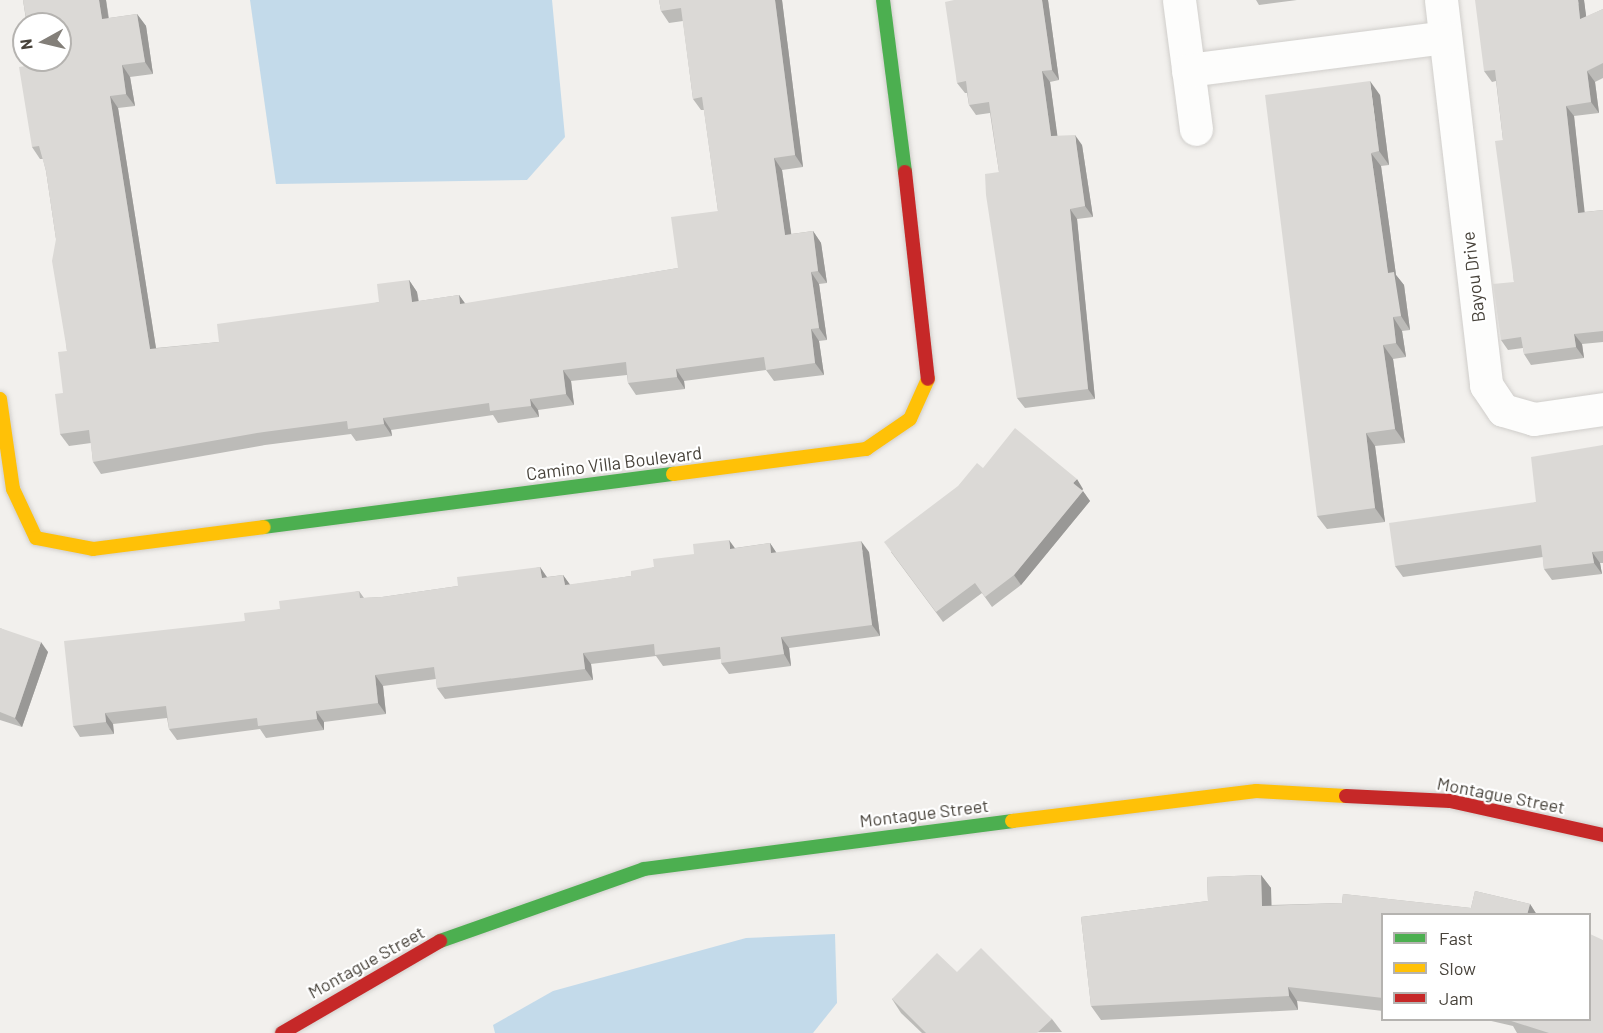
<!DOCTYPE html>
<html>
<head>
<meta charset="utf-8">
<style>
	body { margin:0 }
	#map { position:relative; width:1603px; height:1033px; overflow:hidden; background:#f2f0ed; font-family:Barlow,sans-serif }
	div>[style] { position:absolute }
	.water>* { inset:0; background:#c3daea }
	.roads { filter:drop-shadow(0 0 2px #d0cecb) drop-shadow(0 0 2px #d0cecb) }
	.street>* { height:33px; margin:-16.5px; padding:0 16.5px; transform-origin:16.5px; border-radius:16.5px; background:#fdfdfc }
	.fast>* { height:14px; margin:-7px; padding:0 7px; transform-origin:7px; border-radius:7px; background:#4caf50 }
	.slow>* { height:14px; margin:-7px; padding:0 7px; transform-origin:7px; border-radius:7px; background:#ffc107 }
	.jam>* { height:14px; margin:-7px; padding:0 7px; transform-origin:7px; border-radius:7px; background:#c62828 }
	.wall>* { inset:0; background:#bcbbb8 }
	.shaded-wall>* { inset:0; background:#999896 }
	.building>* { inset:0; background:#dbd9d6 }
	span { translate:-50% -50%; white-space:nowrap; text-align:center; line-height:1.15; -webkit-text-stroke:4.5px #fff; paint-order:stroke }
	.street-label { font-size:18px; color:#47423a }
	.legend { position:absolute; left:1381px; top:913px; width:210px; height:108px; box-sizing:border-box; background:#fff; border:2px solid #b5b3b0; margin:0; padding:8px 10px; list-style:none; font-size:18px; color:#47423a }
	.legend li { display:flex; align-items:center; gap:12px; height:30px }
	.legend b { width:30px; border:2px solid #b5b3b0 }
	.north { position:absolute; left:12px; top:12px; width:60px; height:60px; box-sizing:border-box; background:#fff; border:2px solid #b5b3b0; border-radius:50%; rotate:262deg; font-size:16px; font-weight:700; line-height:24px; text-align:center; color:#47423a }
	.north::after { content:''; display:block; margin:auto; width:21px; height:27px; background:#837f79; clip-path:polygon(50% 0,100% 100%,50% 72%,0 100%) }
</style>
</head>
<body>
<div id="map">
	<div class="water">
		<div style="clip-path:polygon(250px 0,552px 0,565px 137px,527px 180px,276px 184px)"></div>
		<div style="clip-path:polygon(835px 934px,837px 1003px,813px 1033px,495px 1033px,493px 1025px,553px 991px,746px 938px)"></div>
	</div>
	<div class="roads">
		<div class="street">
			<div style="left:1179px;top:0;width:130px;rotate:82.5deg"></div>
			<div style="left:1441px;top:0;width:388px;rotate:83.3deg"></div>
			<div style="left:1486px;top:385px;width:30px;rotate:56deg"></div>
			<div style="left:1503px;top:410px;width:32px;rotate:16deg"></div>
			<div style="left:1534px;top:419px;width:70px;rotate:-8.2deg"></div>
			<div style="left:1188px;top:70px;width:259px;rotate:-7.3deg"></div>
		</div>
		<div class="fast">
			<div style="left:883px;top:0;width:173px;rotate:82.7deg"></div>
			<div style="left:264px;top:527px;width:412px;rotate:-7.4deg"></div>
			<div style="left:440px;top:941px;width:216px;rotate:-19.4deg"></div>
			<div style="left:644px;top:869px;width:371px;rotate:-7.4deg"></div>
		</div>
		<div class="slow">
			<div style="left:0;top:399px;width:91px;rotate:81.8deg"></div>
			<div style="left:13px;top:489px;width:54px;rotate:64.9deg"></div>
			<div style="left:36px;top:538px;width:58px;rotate:10.9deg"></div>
			<div style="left:93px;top:549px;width:172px;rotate:-7.3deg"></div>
			<div style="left:673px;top:474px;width:195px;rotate:-7.4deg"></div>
			<div style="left:866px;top:449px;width:53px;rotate:-34.3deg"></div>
			<div style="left:910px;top:419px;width:44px;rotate:-65.8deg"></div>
			<div style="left:1012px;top:821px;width:246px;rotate:-7deg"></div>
			<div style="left:1256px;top:791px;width:90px;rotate:3.2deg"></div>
		</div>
		<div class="jam">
			<div style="left:905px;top:172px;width:208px;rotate:83.7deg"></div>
			<div style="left:1346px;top:796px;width:104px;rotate:2.8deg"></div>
			<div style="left:1450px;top:801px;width:157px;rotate:12.5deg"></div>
			<div style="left:282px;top:1033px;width:183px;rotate:-30.2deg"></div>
		</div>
	</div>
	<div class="wall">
		<div style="clip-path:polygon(23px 0,106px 0,109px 18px,137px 14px,146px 26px,153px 74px,130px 77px,135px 106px,118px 108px,156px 348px,219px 342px,379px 302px,409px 280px,417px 292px,419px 301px,459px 295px,465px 304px,678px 268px,718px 211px,704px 110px,701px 110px,693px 99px,683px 21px,669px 23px,661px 11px,659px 0,782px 0,803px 167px,782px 170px,791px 234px,813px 231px,821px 243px,827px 283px,819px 284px,827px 340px,819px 341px,824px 375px,774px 381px,766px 370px,684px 381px,685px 389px,636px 395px,628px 383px,627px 375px,571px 381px,574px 405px,538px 410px,539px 417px,498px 423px,493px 415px,391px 430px,392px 436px,356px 441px,351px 434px,265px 445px,101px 474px,93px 462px,91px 443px,69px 446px,60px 434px,67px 351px,56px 239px,46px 171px,43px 159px,40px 159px,32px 147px,33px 65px)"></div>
		<div style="clip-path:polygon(954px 0,1048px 0,1059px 80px,1050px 82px,1057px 136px,1082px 145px,1093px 217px,1077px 219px,1095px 399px,1025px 408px,1017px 398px,999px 172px,990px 113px,976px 115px,969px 105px,967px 93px,965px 93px,957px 83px)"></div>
		<div style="clip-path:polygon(1256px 0,1297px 0,1259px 5px)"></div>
		<div style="clip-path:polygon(1584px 0,1586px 17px,1603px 9px,1603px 78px,1595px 82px,1599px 113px,1574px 116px,1584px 212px,1603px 210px,1603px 342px,1582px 344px,1584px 358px,1531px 365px,1524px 354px,1523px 348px,1508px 350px,1501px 340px,1514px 282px,1503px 140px,1496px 81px,1492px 82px,1484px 71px)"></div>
		<div style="clip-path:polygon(1380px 95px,1389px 165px,1381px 166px,1396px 275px,1404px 285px,1410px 330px,1402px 331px,1406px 357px,1393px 359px,1405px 443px,1375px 446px,1385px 522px,1327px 529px,1317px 516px)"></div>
		<div style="clip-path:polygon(1603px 445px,1603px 563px,1600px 563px,1602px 574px,1552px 580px,1544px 569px,1543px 557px,1403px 577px,1395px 566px,1536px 502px)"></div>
		<div style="clip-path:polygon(983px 468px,1083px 489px,1082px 490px,1090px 501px,1021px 585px,992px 607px,982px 593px,943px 622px,891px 552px)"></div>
		<div style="clip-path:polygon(770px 543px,776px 553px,869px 552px,880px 636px,789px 648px,791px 666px,729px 674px,721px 663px,721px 659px,663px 666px,656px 656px,591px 664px,593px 680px,445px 699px,437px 688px,436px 679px,383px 686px,386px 714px,324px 722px,324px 730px,266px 738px,260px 729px,177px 740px,169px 729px,167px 718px,113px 724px,114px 734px,80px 737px,73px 726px,245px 621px,280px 609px,359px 591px,364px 598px,382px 597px,458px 586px,540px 567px,547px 577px,563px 575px,570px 585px,631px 576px,654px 567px,735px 548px)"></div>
		<div style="clip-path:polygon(0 628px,48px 652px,22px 727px,0 720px)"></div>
		<div style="clip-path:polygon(1261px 875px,1271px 888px,1271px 905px,1342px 903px,1343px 894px,1471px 908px,1475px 891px,1530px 904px,1537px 915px,1383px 915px,1383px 1011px,1297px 1001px,1298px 1010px,1101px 1020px,1091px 1006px,1081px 917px,1208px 901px,1207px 877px)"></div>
		<div style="clip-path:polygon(957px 972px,1052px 1019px,1062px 1032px,922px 1033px,901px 1013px,892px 999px)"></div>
		<div style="clip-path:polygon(1487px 1020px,1590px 1020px,1603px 1033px,1517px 1033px,1513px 1026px)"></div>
	</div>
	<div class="shaded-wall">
		<div style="clip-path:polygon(99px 0,106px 0,110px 31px,102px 19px)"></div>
		<div style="clip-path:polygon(775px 0,782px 0,803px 167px,795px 155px)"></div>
		<div style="clip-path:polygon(1042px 0,1048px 0,1059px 80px,1052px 70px)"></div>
		<div style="clip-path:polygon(1578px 0,1584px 0,1588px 30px,1580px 19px)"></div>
		<div style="clip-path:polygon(137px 14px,146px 26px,153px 74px,145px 62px)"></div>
		<div style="clip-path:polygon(122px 65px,130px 77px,135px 106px,126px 94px)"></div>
		<div style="clip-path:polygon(1042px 71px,1050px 82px,1059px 147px,1051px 136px)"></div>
		<div style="clip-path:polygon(1587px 71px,1595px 82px,1599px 113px,1591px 102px)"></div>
		<div style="clip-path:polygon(1370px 81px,1380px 95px,1389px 165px,1379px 151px)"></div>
		<div style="clip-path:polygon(110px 96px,118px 108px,158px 361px,150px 349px)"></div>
		<div style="clip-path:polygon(1566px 106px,1574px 116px,1586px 224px,1578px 213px)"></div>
		<div style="clip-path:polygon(1075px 135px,1082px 145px,1093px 217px,1085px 206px)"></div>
		<div style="clip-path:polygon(1371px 153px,1381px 166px,1396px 275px,1404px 285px,1410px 330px,1401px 316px,1388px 273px)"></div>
		<div style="clip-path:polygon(774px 158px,782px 170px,793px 246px,785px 235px)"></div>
		<div style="clip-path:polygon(1070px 209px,1077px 219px,1095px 399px,1088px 389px)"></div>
		<div style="clip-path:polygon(813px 231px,821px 243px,827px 283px,818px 271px)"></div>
		<div style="clip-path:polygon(811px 272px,819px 284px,827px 340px,819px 328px)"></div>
		<div style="clip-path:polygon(409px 280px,417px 292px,420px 314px,412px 302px)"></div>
		<div style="clip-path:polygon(459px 295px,467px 306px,460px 304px)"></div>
		<div style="clip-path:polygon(1393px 317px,1402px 331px,1406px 357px,1396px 343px)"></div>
		<div style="clip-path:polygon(811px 329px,819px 341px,824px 375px,815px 363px)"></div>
		<div style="clip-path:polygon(1574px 334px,1582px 344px,1584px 358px,1576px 347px)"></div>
		<div style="clip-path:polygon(1383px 345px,1393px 359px,1405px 443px,1395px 429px)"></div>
		<div style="clip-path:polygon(676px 369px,684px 381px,685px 389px,677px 377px)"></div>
		<div style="clip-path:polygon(563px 370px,571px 381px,574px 405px,566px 394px)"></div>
		<div style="clip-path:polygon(530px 399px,538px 410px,539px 417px,531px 406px)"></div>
		<div style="clip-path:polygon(383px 418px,391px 430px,392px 436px,384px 424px)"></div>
		<div style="clip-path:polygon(1366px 433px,1375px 446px,1385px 522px,1375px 508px)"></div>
		<div style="clip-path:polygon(1077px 479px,1083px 489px,1080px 493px,1073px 483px)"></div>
		<div style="clip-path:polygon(1083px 491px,1090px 501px,1021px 585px,1014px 575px)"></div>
		<div style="clip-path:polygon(729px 540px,737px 551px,730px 549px)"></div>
		<div style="clip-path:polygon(861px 541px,869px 552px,880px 636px,872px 625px)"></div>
		<div style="clip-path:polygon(770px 543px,778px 555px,771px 553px)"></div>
		<div style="clip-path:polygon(1592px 552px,1600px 563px,1602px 574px,1594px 563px)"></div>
		<div style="clip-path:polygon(540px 567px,548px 579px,542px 578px)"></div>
		<div style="clip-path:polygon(563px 575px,571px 586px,565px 585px)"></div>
		<div style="clip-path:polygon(781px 637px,789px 648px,791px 666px,784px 654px)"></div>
		<div style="clip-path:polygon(41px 642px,48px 652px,22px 727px,15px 718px)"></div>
		<div style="clip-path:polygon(583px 653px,591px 664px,593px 680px,585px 669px)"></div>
		<div style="clip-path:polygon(375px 675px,383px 686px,386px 714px,378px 703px)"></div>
		<div style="clip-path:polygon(316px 711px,324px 722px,324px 730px,317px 719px)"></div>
		<div style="clip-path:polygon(105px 713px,113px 724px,114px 734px,106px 722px)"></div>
		<div style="clip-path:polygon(1261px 875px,1271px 888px,1272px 919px,1262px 906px)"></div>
		<div style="clip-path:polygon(1530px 904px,1537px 915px,1527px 915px)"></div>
		<div style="clip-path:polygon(1288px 987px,1297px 1001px,1298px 1010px,1289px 996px)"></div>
	</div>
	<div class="building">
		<div style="clip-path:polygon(23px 0,99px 0,102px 19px,137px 14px,145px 62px,122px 65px,126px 94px,110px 96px,150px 349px,219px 342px,217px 324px,379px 302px,377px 284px,409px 280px,412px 302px,459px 295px,460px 304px,678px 268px,671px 217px,718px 211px,702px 97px,693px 99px,681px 8px,661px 11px,659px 0,775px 0,795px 155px,774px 158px,785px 235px,813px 231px,818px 271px,811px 272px,819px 328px,811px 329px,815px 363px,766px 370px,764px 357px,676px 369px,677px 377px,628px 383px,626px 362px,563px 370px,566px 394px,530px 399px,531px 406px,490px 411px,489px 403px,383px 418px,384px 424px,348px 429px,347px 421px,257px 433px,93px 462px,89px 430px,60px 434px,55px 394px,63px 393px,58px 352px,67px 351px,52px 261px,56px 239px,46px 171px,39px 146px,32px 147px,19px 67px,33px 65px,32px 60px,60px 60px,60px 24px,27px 24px)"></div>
		<div style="clip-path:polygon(954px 0,1042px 0,1052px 70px,1042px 71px,1051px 136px,1075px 135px,1085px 206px,1070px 209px,1088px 389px,1017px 398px,986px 195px,985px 174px,999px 172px,989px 102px,969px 105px,966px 81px,957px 83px,945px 2px)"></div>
		<div style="clip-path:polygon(1475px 0,1578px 0,1580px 19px,1603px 9px,1603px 63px,1587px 71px,1591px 102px,1566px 106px,1578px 213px,1603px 210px,1603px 331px,1574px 334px,1576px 347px,1524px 354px,1521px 337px,1501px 340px,1493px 284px,1514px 282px,1495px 141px,1503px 140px,1495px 70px,1484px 71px)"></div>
		<div style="clip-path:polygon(1370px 81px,1379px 151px,1371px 153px,1388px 273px,1394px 272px,1401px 316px,1393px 317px,1396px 343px,1383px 345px,1395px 429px,1366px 433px,1375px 508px,1317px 516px,1265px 95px)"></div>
		<div style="clip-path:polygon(1015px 428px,1077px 479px,1073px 483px,1083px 491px,1014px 575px,985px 597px,975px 583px,936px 612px,884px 542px,958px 486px,977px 463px,983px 468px)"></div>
		<div style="clip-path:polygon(1603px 445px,1603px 551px,1592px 552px,1594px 563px,1544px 569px,1541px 545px,1395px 566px,1389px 523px,1536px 502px,1531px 457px)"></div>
		<div style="clip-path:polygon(729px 540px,730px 549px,770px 543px,771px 553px,861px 541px,872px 625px,781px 637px,784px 654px,721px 663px,720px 647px,655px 655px,654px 644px,583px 653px,585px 669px,437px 688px,434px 667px,375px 675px,378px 703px,316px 711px,317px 719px,258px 726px,257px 718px,169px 729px,166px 706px,105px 713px,106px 722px,73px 726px,64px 641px,245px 621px,244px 613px,280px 609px,279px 601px,359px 591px,360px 598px,382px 597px,458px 586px,457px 577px,499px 572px,540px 567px,542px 578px,563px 575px,565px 585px,631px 576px,631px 571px,654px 567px,653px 559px,694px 554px,693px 544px)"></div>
		<div style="clip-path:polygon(0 628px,41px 642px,15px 718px,0 712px)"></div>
		<div style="clip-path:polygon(1261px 875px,1262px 906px,1342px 903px,1343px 894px,1471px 908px,1475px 891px,1530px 904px,1527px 915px,1383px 915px,1383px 998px,1288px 987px,1289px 996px,1091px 1006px,1081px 917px,1208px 901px,1207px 877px)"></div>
		<div style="clip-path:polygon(1590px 934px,1603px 940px,1603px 1033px,1549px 1033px,1508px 1020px,1590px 1020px)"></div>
		<div style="clip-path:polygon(981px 948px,1052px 1019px,1037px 1033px,926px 1033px,892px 999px,937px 953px,957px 972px)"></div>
	</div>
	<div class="street-label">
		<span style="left:1473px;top:277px;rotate:-97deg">Bayou Drive</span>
		<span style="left:614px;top:463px;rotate:-7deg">Camino Villa Boulevard</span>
		<span style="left:1501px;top:795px;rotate:11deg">Montague Street</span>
		<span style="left:924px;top:813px;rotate:-7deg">Montague Street</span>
		<span style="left:366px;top:962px;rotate:-29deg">Montague Street</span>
	</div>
	<ul class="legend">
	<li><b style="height:8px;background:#4caf50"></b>Fast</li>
	<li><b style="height:8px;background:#ffc107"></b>Slow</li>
	<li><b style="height:8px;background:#c62828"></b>Jam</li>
	</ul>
	<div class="north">N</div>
</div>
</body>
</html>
